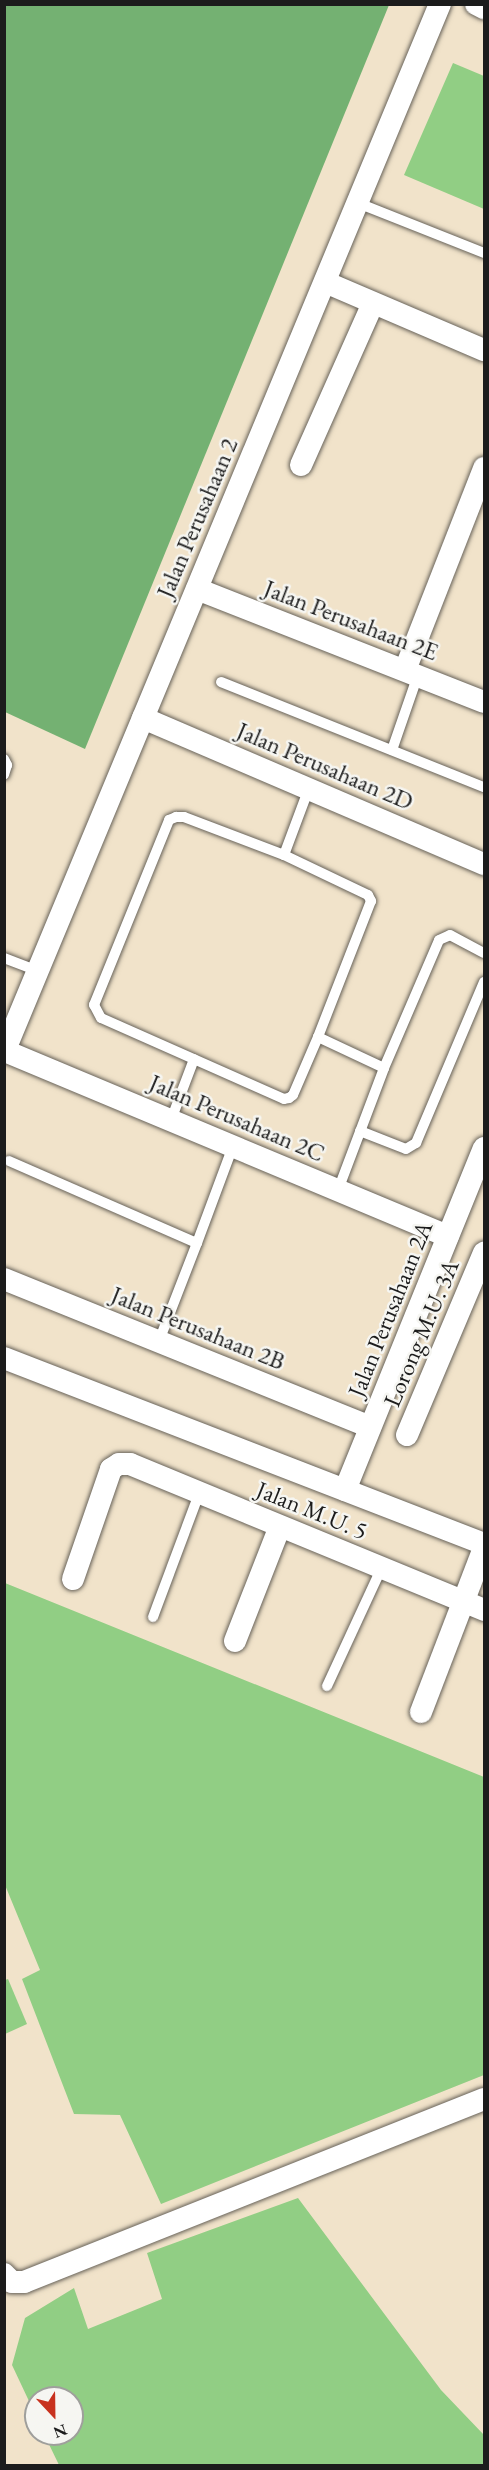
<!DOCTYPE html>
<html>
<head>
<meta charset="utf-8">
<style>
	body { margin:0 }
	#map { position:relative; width:489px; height:2470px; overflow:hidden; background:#f1e3ca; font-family:"EB Garamond",serif }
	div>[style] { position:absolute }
	.green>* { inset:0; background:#91ce84 }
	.forest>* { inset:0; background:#74b172 }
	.roads { filter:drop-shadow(0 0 2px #676259) drop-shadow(0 0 2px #676259) }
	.service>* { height:10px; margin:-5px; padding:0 5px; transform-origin:5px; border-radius:5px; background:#fff }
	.minor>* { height:22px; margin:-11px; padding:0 11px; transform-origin:11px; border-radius:11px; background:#fff }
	span { translate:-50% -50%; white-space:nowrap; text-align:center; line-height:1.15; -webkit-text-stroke:5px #f6f6f2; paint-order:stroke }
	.street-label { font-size:24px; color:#1c1c1c }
	.frame { position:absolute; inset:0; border:6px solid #1c1c1c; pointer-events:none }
	.north { position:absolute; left:24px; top:2386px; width:60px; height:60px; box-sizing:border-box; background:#f6f6f2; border:2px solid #9f9f9c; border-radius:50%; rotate:158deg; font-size:16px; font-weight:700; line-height:24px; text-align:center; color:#1c1c1c }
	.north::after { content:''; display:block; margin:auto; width:21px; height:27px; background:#c8321e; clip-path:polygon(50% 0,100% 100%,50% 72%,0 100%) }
</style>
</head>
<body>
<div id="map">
	<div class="green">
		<div style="clip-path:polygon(453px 63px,484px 76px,484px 209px,404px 175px)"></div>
		<div style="clip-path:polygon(5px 1583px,484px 1777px,484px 2075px,161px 2204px,120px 2115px,74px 2114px,22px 1979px,40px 1970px,5px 1885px)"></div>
		<div style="clip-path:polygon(8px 1979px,27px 2024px,5px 2034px,5px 1980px)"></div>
		<div style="clip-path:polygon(298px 2198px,441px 2390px,484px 2435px,484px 2465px,59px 2465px,44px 2434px,72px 2434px,72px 2398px,36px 2398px,36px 2416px,12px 2365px,25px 2318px,74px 2288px,88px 2329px,162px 2299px,147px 2253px)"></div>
	</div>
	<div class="forest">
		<div style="clip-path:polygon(5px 4px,389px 5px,85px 749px,5px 712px)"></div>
	</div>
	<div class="roads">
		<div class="service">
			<div style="left:358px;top:203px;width:136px;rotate:21.6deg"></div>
			<div style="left:221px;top:682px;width:283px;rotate:21.8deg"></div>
			<div style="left:392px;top:750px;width:79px;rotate:-70.9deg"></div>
			<div style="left:4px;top:759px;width:7px;rotate:63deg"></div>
			<div style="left:7px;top:765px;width:10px;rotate:107deg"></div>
			<div style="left:176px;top:817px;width:8px"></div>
			<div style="left:184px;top:817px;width:107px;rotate:20.8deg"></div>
			<div style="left:284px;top:855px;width:93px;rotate:25.5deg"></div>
			<div style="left:368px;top:895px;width:7px;rotate:63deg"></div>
			<div style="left:371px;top:901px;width:146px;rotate:111.3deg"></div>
			<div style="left:318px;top:1037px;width:63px;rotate:113.3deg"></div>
			<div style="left:293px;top:1095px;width:5px;rotate:143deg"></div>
			<div style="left:289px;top:1098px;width:5px;rotate:169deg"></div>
			<div style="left:284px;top:1099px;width:200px;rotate:-156.1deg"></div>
			<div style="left:101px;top:1018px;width:15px;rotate:-118deg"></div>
			<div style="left:94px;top:1005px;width:200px;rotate:-67.9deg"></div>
			<div style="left:169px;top:820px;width:8px;rotate:-23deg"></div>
			<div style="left:284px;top:855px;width:72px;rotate:-69.5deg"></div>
			<div style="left:4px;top:958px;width:36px;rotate:21deg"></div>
			<div style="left:318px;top:1037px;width:73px;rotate:25.2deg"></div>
			<div style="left:384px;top:1068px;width:139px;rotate:-66.7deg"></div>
			<div style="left:439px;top:940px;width:12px;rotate:-24deg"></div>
			<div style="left:450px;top:935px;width:38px;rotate:28deg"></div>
			<div style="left:171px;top:1120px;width:65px;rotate:-69.3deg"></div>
			<div style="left:360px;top:1131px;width:49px;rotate:21.4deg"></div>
			<div style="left:406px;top:1149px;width:12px;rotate:-31deg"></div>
			<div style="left:416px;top:1143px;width:175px;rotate:-67.1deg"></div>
			<div style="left:9px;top:1161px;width:205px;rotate:23.6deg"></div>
			<div style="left:197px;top:1243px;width:105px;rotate:111.2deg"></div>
			<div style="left:338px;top:1190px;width:130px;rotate:-69.3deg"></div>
			<div style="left:197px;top:1243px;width:103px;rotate:-69.6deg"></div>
			<div style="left:153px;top:1617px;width:131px;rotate:-69.5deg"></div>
			<div style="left:327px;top:1686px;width:131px;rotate:-65.2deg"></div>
		</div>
		<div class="minor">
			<div style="left:476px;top:4px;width:9px;rotate:27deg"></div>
			<div style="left:325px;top:282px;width:173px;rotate:23.2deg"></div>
			<div style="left:301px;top:465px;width:177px;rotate:-66deg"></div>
			<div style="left:197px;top:589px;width:308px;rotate:21.5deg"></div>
			<div style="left:405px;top:670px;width:217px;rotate:-68.6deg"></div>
			<div style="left:143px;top:718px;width:371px;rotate:23.2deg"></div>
			<div style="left:5px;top:1051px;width:480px;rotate:22.7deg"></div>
			<div style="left:4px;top:1052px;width:1135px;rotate:-67.41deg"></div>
			<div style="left:4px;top:1279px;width:395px;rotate:22deg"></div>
			<div style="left:4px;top:1358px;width:515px;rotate:21.18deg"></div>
			<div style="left:407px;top:1435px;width:198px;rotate:-67.1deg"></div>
			<div style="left:345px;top:1490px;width:369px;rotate:-67.9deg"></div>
			<div style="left:73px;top:1579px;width:116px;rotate:-70.9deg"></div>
			<div style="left:111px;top:1469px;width:9px;rotate:-32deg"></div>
			<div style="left:119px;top:1464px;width:11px"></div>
			<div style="left:130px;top:1464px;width:383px;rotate:22.4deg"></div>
			<div style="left:235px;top:1641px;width:123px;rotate:-68.6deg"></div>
			<div style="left:421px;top:1712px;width:176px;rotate:-69deg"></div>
			<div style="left:4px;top:2274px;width:11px;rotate:45deg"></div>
			<div style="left:12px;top:2282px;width:12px"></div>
			<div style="left:24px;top:2282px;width:495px;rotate:-21.7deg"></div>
		</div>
	</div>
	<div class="street-label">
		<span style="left:197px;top:518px;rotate:-67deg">Jalan Perusahaan 2</span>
		<span style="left:351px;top:620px;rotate:21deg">Jalan Perusahaan 2E</span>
		<span style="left:325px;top:766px;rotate:23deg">Jalan Perusahaan 2D</span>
		<span style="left:237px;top:1118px;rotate:23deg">Jalan Perusahaan 2C</span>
		<span style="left:390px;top:1309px;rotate:-68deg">Jalan Perusahaan 2A</span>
		<span style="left:198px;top:1328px;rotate:22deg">Jalan Perusahaan 2B</span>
		<span style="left:421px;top:1333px;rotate:-67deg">Lorong M.U. 3A</span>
		<span style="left:312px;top:1510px;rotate:22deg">Jalan M.U. 5</span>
	</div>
	<div class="frame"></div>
	<div class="north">N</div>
</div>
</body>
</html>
